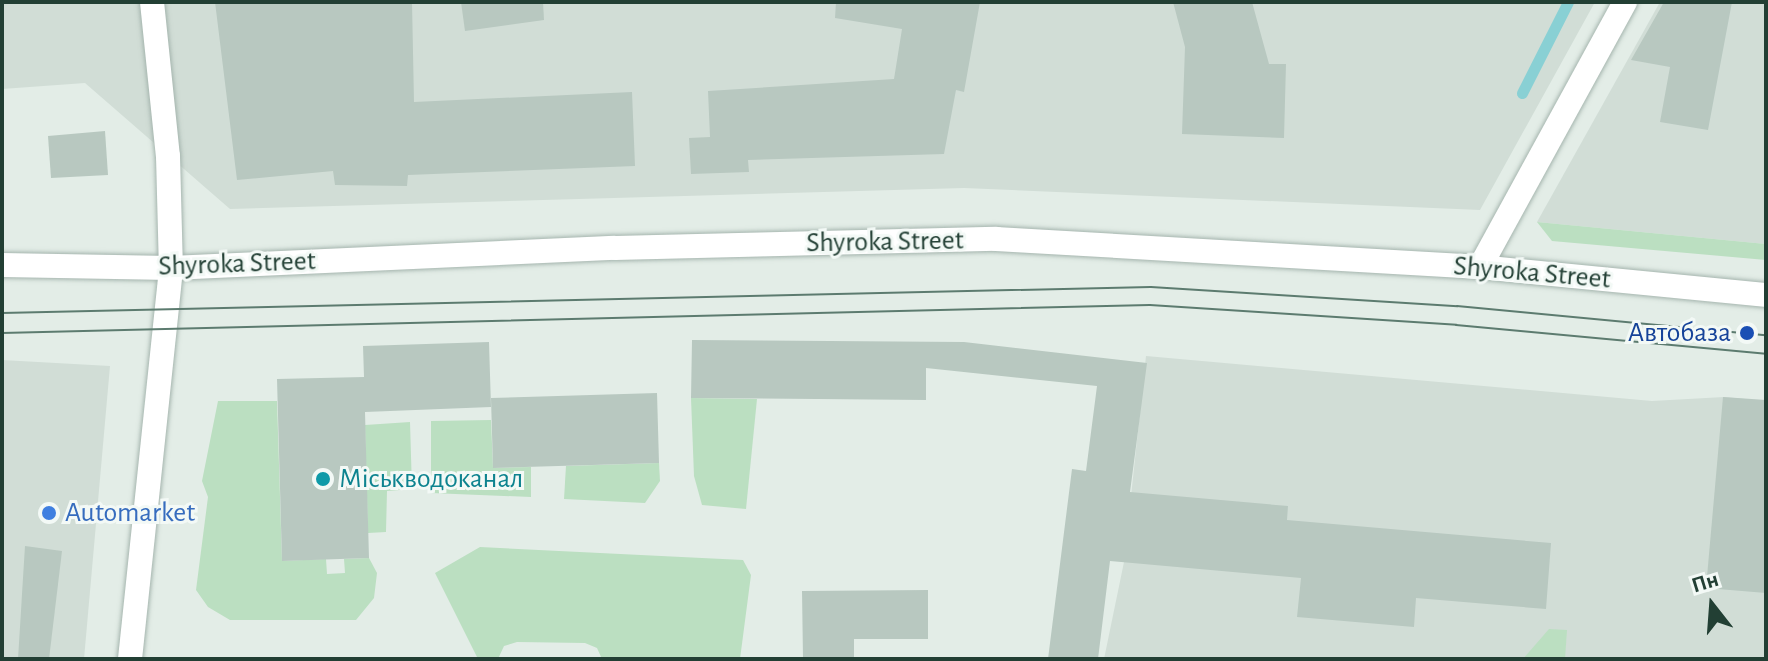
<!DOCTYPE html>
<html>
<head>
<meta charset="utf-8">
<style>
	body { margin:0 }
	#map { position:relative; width:1768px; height:661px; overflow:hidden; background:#e3ede7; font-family:"Alegreya Sans",sans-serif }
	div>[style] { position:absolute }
	.built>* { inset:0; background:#d1ddd6 }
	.green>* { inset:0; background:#bbdfc1 }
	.stream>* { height:11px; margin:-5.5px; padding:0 5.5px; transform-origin:5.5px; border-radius:5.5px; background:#89d0d4 }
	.building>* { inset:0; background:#b8c8c0 }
	.roads { filter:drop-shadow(0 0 2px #a5b5ae) drop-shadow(0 0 2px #a5b5ae) }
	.street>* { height:24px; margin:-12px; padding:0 12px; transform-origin:12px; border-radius:12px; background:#fff }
	.secondary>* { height:24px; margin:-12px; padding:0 12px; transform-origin:12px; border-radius:12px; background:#fff }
	.tram>* { height:2px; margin:-1px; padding:0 1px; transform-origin:1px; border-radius:1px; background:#5c7b6f }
	.dots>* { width:22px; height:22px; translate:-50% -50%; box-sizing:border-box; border:4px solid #f3f9f6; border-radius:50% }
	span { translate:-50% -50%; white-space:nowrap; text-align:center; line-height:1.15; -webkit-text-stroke:6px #f3f9f6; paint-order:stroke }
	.street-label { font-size:28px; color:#223f34 }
	.transit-label { font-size:28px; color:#164399 }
	.right { translate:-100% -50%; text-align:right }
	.culture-label { font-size:28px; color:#0d838f }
	.left { translate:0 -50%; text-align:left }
	.shop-label { font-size:28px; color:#366cbe }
	.frame { position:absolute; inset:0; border:4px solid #223f34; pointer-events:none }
	.north { position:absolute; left:1672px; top:565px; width:80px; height:80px; -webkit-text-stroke:6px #f3f9f6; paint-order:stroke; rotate:343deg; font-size:22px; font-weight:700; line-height:32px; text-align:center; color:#223f34 }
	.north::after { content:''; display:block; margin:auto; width:28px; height:36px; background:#223f34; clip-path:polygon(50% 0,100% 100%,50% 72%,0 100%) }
</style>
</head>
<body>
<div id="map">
	<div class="built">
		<div style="clip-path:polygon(2px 2px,1595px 2px,1480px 210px,964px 188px,230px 209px,85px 83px,2px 89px)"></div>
		<div style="clip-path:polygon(1660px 2px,1766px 2px,1766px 244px,1537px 222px)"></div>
		<div style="clip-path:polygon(1146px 356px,1652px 401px,1724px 397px,1766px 401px,1766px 659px,1104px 659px,1124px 562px)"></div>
		<div style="clip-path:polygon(2px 360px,110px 366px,84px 659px,2px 659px)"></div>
	</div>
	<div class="green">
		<div style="clip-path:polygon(1537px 222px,1766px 244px,1766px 260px,1552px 241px)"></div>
		<div style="clip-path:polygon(691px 398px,757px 399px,746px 509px,702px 505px,694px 476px)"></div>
		<div style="clip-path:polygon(218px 401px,277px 401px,282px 561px,326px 559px,327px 574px,345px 573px,344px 559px,369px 558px,377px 573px,374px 598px,356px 620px,230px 620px,208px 607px,196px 590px,208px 497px,202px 481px)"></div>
		<div style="clip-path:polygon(491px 420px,493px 468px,531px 467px,531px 497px,431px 493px,431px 421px)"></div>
		<div style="clip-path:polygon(410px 422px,412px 489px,387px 491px,386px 532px,368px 533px,365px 425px)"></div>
		<div style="clip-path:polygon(659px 463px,660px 481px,645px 503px,564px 499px,566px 466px)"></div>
		<div style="clip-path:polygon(480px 547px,743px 560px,751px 575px,740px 659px,602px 659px,597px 648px,585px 643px,517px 642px,504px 646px,498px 659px,478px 659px,435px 573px)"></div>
		<div style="clip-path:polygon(1549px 629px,1567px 630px,1565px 659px,1523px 659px)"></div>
	</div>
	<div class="stream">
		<div style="left:1522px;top:93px;width:102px;rotate:-63.2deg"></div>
	</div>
	<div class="building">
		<div style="clip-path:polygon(215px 2px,412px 2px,414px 102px,632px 92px,635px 166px,408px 175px,407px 186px,335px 185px,333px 171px,237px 180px)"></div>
		<div style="clip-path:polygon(461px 2px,543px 2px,544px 20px,465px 31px)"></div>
		<div style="clip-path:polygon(836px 2px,980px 2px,964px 92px,956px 90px,944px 154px,748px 160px,749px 172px,691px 174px,689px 138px,710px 137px,708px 91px,894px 79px,902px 29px,835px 18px)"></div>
		<div style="clip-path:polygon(1173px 2px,1252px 2px,1269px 64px,1286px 64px,1284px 138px,1182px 134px,1185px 47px)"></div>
		<div style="clip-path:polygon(1664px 2px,1732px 2px,1708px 130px,1660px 122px,1670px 67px,1631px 60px)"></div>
		<div style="clip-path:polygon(105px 131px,108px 175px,51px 178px,48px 136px)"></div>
		<div style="clip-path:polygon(692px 340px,964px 342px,1147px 363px,1130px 492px,1288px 506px,1287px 520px,1551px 543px,1546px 609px,1416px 598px,1414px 627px,1297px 617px,1301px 578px,1110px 561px,1098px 659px,1048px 659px,1072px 469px,1086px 471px,1097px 386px,926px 368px,926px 400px,691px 398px)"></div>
		<div style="clip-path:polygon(489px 342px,491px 407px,365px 412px,369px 558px,282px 561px,277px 379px,364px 377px,363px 346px)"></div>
		<div style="clip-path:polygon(657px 393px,659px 463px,493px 468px,491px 398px)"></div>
		<div style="clip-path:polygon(1723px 397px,1766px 400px,1766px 593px,1706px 588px)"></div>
		<div style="clip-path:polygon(25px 546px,62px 551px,49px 659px,18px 659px)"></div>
		<div style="clip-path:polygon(928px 590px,928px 639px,854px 639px,854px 659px,803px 659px,802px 591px)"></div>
	</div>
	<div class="roads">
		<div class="street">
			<div style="left:152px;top:2px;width:155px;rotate:84.1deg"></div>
			<div style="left:168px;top:156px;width:112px;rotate:88.5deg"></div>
			<div style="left:1480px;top:267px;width:302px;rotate:-61.3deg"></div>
		</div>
		<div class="secondary">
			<div style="left:2px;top:265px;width:169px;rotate:1deg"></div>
			<div style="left:171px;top:268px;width:444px;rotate:-2.6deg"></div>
			<div style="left:615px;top:248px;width:381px;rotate:-1.4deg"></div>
			<div style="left:996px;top:239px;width:485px;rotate:3.3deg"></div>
			<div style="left:1480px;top:267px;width:287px;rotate:5.6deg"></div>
			<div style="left:130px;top:659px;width:393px;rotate:-84deg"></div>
		</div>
	</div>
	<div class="tram">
		<div style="left:2px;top:313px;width:1149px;rotate:-1.3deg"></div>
		<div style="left:1151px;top:287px;width:307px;rotate:3.6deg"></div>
		<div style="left:1457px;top:306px;width:310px;rotate:5.4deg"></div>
		<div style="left:2px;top:333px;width:1148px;rotate:-1.4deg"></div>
		<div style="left:1150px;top:305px;width:307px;rotate:3.7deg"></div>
		<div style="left:1456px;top:325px;width:311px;rotate:5.3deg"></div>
	</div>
	<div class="dots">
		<div style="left:1747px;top:333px;background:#1a4fb4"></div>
		<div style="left:323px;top:479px;background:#0f9aa8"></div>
		<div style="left:49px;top:513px;background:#3f7fe0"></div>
	</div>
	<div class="street-label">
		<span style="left:885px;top:242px;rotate:-1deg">Shyroka Street</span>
		<span style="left:237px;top:264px;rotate:-2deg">Shyroka Street</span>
		<span style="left:1532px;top:273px;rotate:5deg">Shyroka Street</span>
	</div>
	<div class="transit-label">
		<span class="right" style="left:1731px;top:333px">Автобаза</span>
	</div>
	<div class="culture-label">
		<span class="left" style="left:339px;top:479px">Міськводоканал</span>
	</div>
	<div class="shop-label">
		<span class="left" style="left:65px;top:513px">Automarket</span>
	</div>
	<div class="frame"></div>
	<div class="north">Пн</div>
</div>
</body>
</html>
